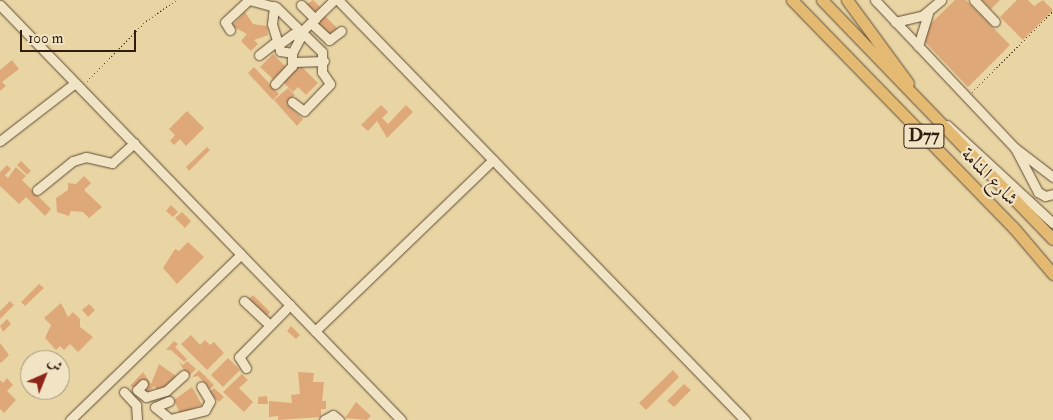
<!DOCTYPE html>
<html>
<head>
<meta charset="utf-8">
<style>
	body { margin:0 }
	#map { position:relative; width:1053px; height:420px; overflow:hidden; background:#e9d5a4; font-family:"IM FELL Double Pica",Amiri,serif }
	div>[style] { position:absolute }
	.building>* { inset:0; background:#dea879 }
	.path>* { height:1px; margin-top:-0.5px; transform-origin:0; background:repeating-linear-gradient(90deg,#311d10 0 1px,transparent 0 3.5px) }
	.roads { filter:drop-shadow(0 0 1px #5f4b35) drop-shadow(0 0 1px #5f4b35) }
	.minor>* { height:9px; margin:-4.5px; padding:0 4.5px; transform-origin:4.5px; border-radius:4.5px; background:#f1e4c4 }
	.major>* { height:11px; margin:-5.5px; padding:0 5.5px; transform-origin:5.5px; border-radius:5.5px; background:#e4ba72 }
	span { translate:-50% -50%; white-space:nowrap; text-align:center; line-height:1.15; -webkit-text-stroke:4.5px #f1e4c4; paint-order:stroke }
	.shield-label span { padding:1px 4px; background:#f1e4c4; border:1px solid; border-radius:4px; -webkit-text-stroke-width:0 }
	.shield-label { font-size:18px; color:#311d10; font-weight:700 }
	.street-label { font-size:19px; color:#311d10 }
	.north { position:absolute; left:20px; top:350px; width:50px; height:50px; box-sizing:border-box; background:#f1e4c4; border:1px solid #a4947c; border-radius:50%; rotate:44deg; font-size:14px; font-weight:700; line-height:20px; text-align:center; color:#311d10 }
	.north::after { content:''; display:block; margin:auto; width:18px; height:22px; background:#8f2418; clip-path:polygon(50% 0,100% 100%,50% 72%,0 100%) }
	.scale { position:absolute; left:20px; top:30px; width:116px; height:22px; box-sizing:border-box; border:2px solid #311d10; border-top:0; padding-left:6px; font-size:15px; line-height:18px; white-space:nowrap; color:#311d10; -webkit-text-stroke:4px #f1e4c4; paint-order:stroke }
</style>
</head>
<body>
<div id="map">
	<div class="building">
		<div style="clip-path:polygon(313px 0,320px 7px,315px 12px,307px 4px)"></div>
		<div style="clip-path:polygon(955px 0,966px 0,1010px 45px,968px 87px,924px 41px,924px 30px)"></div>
		<div style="clip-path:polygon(982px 0,1000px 0,991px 9px)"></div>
		<div style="clip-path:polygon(1017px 0,1028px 0,1034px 6px,1043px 0,1053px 10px,1023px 40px,1000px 17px)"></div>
		<div style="clip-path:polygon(245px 12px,253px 24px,267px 26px,268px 35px,254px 40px,258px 44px,251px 51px,241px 41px,247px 34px,232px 26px)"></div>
		<div style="clip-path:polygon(325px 16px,337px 28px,329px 36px,316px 24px)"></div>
		<div style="clip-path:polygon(273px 54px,286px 67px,273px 79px,260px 67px)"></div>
		<div style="clip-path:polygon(12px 60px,19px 69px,2px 82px,6px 86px,0 91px,0 70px)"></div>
		<div style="clip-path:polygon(300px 65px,318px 83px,306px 95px,298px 87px,293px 92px,283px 82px)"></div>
		<div style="clip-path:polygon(254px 67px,279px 94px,273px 100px,248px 73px)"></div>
		<div style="clip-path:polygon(288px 88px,295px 95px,287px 104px,303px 119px,297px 126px,274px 100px)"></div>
		<div style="clip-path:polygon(381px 105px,388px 112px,382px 118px,388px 124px,406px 105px,413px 112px,387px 138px,377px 121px,368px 131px,361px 125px)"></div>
		<div style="clip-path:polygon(187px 111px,204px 128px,186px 146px,180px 139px,174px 145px,170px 141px,175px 135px,169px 129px)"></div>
		<div style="clip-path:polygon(207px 147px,210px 150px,189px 171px,186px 167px)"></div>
		<div style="clip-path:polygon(21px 161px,31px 171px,27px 175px,17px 165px)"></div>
		<div style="clip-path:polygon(7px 165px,11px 169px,5px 175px,8px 178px,16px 167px,26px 176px,22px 180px,51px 209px,45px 216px,26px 197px,19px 204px,0 186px,0 172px)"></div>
		<div style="clip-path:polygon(84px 176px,91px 183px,84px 190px,102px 207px,89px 218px,83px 212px,71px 211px,69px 216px,57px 212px,56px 198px,68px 190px,68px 183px,76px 184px)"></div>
		<div style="clip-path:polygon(171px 205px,178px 212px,173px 217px,166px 211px)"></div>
		<div style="clip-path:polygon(182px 212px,191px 221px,185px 228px,175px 218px)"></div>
		<div style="clip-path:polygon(188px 242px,204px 257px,177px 284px,163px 268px,175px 249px,179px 251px)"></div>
		<div style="clip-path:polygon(39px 284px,44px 288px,25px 306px,21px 302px)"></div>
		<div style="clip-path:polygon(253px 295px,270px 312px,266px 317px,249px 299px)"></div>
		<div style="clip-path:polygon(10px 301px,14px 305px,0 319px,0 311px)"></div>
		<div style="clip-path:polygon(61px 303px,68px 317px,73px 312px,80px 319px,80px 327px,93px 337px,78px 352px,70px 344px,64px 350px,60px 346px,56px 350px,45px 338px,51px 325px,44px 318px)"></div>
		<div style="clip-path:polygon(89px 304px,95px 310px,88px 317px,82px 310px)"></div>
		<div style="clip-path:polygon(7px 319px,11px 324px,3px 332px,0 326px)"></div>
		<div style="clip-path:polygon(291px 326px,300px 335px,296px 339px,287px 331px)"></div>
		<div style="clip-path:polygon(191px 335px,200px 345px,205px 340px,210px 345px,214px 342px,224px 353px,207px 370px,181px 344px)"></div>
		<div style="clip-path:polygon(174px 341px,178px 344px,175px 347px,187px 359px,184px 362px,171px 350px,166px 350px)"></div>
		<div style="clip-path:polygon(0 343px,9px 355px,1px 363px,0 362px)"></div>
		<div style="clip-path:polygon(228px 358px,240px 370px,223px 387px,211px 375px)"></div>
		<div style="clip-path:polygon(178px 360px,183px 365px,187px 361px,196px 369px,188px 377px)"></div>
		<div style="clip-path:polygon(159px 364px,176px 376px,160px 393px,154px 386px,148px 393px,130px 386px,143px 372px,151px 384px)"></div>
		<div style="clip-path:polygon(199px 370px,214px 385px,210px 389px,198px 376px,192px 377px)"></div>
		<div style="clip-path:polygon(673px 370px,679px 377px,646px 410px,639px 403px)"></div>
		<div style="clip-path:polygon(298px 372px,314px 373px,313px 382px,324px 382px,322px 401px,326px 401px,326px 409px,321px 409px,321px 417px,278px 420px,278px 416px,269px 417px,269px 401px,292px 403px,291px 395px,300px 394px)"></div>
		<div style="clip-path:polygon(242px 374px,248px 380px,239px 388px,253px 402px,244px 412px,223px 392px)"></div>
		<div style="clip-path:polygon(7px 378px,13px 385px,7px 391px,16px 400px,4px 413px,0 409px,0 380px,3px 383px)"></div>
		<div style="clip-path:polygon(684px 384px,691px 390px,674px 407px,667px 401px)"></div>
		<div style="clip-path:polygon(192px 387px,202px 405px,180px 414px,174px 400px)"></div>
		<div style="clip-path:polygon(214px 388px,224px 397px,219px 402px,209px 392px)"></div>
		<div style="clip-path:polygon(267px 396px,268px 404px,258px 404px,258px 397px)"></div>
		<div style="clip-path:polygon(356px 402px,371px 416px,367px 420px,345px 418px)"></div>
	</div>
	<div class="path">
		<div style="left:87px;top:81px;width:84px;rotate:-45.5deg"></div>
		<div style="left:146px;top:21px;width:37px;rotate:-35deg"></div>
		<div style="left:972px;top:92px;width:115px;rotate:-45deg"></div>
	</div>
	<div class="roads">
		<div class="minor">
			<div style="left:338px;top:0;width:585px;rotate:45.9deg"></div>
			<div style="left:875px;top:0;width:204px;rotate:46.6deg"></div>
			<div style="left:974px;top:0;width:30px;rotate:46deg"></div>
			<div style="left:0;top:5px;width:577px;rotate:45.98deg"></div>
			<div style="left:301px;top:5px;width:20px;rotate:45deg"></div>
			<div style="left:274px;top:6px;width:18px;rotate:96deg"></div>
			<div style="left:272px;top:24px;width:28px;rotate:73deg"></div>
			<div style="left:280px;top:51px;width:12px;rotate:9deg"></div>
			<div style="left:292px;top:53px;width:17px;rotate:-62deg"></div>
			<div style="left:300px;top:38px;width:8px;rotate:-150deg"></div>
			<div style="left:293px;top:34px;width:17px;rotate:144deg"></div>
			<div style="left:895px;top:22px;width:28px;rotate:-13deg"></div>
			<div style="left:922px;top:16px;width:25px;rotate:-40deg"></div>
			<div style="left:311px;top:23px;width:25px;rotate:43deg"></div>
			<div style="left:329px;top:40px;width:15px;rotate:-37deg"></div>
			<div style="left:230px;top:30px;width:9px;rotate:-122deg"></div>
			<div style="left:225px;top:22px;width:33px;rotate:-43deg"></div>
			<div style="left:249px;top:0;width:28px;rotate:15deg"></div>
			<div style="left:276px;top:7px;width:64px;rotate:44.4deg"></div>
			<div style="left:322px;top:52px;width:20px;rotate:90deg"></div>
			<div style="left:322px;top:72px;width:14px;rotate:56deg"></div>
			<div style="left:330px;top:84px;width:37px;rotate:134deg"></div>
			<div style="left:304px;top:111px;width:15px;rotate:-143deg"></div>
			<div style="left:298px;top:35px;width:50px;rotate:-44.2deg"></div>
			<div style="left:918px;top:46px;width:34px;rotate:-73deg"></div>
			<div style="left:259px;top:55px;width:23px;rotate:-38deg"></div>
			<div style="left:293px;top:62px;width:31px;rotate:-2deg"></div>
			<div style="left:275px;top:84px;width:25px;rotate:-47deg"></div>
			<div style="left:292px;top:66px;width:13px;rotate:-90deg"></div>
			<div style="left:947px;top:125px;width:144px;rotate:42.8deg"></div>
			<div style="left:0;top:141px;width:95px;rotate:-37.7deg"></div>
			<div style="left:1053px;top:177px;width:48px;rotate:-142.7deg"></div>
			<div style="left:1015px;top:148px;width:50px;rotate:62.4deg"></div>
			<div style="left:1038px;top:192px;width:8px;rotate:30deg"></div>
			<div style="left:1045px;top:196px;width:8px;rotate:-14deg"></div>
			<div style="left:37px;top:190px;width:46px;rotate:-38.9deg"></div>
			<div style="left:73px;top:161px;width:14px;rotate:-17deg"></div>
			<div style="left:86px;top:157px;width:27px;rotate:13deg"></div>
			<div style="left:112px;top:163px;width:30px;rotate:-42deg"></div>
			<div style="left:244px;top:301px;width:35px;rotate:43deg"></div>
			<div style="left:315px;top:331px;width:247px;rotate:-43.9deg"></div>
			<div style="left:246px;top:368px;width:13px;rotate:-122deg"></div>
			<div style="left:239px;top:357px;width:73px;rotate:-45.6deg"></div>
			<div style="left:143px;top:384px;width:8px;rotate:135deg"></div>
			<div style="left:137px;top:390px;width:11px;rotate:38deg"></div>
			<div style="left:146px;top:397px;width:21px;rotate:-17deg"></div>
			<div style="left:166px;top:391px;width:24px;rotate:-42deg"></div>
			<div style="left:124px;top:392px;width:18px;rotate:47deg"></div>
			<div style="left:136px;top:405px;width:15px;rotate:86deg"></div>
			<div style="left:169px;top:401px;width:15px;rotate:157deg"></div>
			<div style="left:155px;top:407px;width:19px;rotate:39deg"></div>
			<div style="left:170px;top:419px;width:36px;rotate:-14deg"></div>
			<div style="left:205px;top:410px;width:10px;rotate:-61deg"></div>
			<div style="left:210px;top:401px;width:17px;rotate:-121deg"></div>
			<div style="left:70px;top:420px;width:238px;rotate:-44.1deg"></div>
			<div style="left:324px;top:420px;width:10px;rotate:-29deg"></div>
			<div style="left:333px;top:415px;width:8px;rotate:40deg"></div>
		</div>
		<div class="major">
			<div style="left:792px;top:0;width:317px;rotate:45.8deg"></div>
			<div style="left:1013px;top:227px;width:62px;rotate:49.6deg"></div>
			<div style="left:822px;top:0;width:332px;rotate:46deg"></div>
			<div style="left:847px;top:0;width:103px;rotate:53.7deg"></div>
		</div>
	</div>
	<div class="shield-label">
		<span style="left:924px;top:136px">D77</span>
	</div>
	<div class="street-label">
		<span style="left:989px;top:177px;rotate:46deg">شارع المنامة</span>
	</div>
	<div class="north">ش</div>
	<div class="scale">100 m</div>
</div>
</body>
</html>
